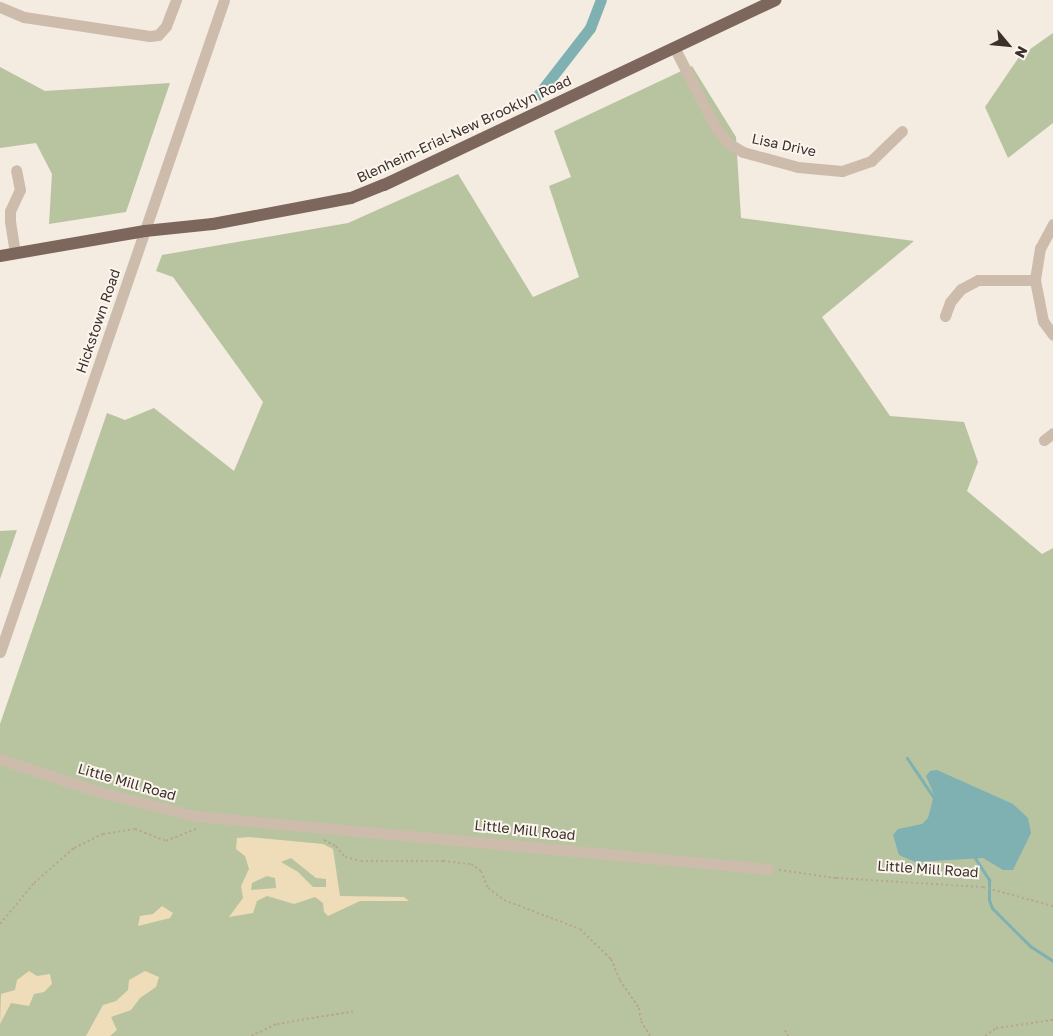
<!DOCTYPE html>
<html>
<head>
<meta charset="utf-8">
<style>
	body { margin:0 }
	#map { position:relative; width:1053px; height:1036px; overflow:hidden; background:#f4ebe1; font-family:"Golos Text",sans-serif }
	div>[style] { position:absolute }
	.green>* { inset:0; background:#b8c4a0 }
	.sand>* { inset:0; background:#efdcb8 }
	.water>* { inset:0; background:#7fb0b2 }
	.stream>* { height:3px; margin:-1.5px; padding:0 1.5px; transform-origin:1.5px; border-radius:1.5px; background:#7fb0b2 }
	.canal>* { height:11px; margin:-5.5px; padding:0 5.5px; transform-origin:5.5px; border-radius:5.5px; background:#7fb0b2 }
	.path>* { height:2px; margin-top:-1px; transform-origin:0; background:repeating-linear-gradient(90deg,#b9a596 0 2.5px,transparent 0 5px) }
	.minor>* { height:11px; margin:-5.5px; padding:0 5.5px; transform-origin:5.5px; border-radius:5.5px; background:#cdbbac }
	.major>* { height:12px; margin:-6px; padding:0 6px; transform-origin:6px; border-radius:6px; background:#7d675c }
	span { translate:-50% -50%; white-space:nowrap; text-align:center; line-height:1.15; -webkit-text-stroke:4px #fbf5ee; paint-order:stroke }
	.street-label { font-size:14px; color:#3b302b }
	.north { position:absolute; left:983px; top:20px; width:50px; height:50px; -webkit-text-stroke:4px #fbf5ee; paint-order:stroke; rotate:118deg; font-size:14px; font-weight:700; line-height:20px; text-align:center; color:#3b302b }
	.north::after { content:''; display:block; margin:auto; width:18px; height:22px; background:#3b302b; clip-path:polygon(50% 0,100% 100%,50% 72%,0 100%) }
</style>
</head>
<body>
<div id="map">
	<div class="green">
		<div style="clip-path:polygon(1053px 33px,1053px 123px,1008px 158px,985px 107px,1019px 57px)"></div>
		<div style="clip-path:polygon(692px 66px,736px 137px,741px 218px,914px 241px,822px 317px,890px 416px,964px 422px,978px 462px,967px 491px,1042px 554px,1053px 548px,1053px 1036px,0 1036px,0 724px,107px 413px,125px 420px,154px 408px,234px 471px,263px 402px,173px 277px,156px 271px,162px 255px,348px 223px,458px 174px,533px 297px,579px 277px,549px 186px,571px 177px,554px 131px)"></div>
		<div style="clip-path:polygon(0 67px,45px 91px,170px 83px,126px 212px,49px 224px,52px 174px,36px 143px,0 148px)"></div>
		<div style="clip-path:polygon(17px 530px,0 579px,0 531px)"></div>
	</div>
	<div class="sand">
		<div style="clip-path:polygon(evenodd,249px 837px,323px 844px,333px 849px,340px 896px,404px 897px,409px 901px,360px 901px,328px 916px,324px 912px,323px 903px,315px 897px,294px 904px,267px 896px,257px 901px,253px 913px,229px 917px,243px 898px,241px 886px,249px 869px,245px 856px,236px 849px,237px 838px,249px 837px,291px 858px,316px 878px,326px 879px,326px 887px,313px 887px,298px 872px,281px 862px,291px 858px,249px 837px,267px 876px,275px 878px,276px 888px,251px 890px,252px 883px,267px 876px)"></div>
		<div style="clip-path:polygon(162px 906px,173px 913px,170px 918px,138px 926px,140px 916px,153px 914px)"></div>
		<div style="clip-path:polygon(29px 971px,37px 976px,50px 974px,52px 984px,44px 992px,34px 994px,29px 1006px,11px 1003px,0 1024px,1px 994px,15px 990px,17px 980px)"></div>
		<div style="clip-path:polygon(145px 971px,159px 977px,156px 987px,140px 998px,131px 1010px,111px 1017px,117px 1030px,110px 1036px,86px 1036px,103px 1005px,116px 1001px,128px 990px,129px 980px)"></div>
	</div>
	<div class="water">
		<div style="clip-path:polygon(937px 770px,1013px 804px,1028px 818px,1031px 833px,1013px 870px,1003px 870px,983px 858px,915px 862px,899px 855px,893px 835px,898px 829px,922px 824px,928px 818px,934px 795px,926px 776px,930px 771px)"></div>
	</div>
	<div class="stream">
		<div style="left:907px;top:758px;width:52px;rotate:56deg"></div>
		<div style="left:973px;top:855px;width:30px;rotate:57deg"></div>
		<div style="left:989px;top:880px;width:20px;rotate:90deg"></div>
		<div style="left:989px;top:900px;width:9px;rotate:69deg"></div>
		<div style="left:992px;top:908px;width:54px;rotate:45deg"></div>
		<div style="left:1030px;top:946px;width:27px;rotate:33deg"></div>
	</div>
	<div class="canal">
		<div style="left:538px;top:95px;width:85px;rotate:-52.2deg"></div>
		<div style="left:590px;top:28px;width:30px;rotate:-69deg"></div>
	</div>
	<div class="path">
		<div style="left:324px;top:840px;width:13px;rotate:27deg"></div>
		<div style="left:336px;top:846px;width:14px;rotate:51deg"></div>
		<div style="left:345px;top:857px;width:16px;rotate:14deg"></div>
		<div style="left:361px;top:861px;width:82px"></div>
		<div style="left:443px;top:861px;width:28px;rotate:6deg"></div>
		<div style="left:471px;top:864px;width:12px;rotate:35deg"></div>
		<div style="left:481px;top:871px;width:18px;rotate:68deg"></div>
		<div style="left:488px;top:888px;width:20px;rotate:37deg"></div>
		<div style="left:504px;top:900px;width:81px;rotate:20.9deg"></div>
		<div style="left:580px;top:929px;width:43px;rotate:44.1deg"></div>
		<div style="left:611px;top:959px;width:23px;rotate:67deg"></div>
		<div style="left:620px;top:980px;width:34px;rotate:56deg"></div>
		<div style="left:639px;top:1008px;width:13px;rotate:81deg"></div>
		<div style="left:641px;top:1021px;width:17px;rotate:59deg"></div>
		<div style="left:779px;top:870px;width:58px;rotate:8deg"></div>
		<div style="left:836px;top:878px;width:147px;rotate:3.5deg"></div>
		<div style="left:983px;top:887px;width:73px;rotate:15.2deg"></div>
		<div style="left:0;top:924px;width:53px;rotate:-50.3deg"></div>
		<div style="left:34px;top:883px;width:53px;rotate:-41.2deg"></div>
		<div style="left:74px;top:848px;width:32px;rotate:-26deg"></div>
		<div style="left:103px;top:834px;width:32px;rotate:-9deg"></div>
		<div style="left:135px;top:829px;width:33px;rotate:21deg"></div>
		<div style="left:166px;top:841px;width:35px;rotate:-22deg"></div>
		<div style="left:785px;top:1030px;width:7px;rotate:63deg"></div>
		<div style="left:251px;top:1036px;width:29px;rotate:-25deg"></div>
		<div style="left:277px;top:1024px;width:79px;rotate:-9.5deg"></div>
		<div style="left:985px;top:1036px;width:14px;rotate:-36deg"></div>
		<div style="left:996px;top:1028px;width:58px;rotate:-8deg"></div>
	</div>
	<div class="minor">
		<div style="left:0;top:7px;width:26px;rotate:23deg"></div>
		<div style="left:24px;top:17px;width:127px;rotate:8.6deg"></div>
		<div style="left:150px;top:36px;width:8px;rotate:-7deg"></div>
		<div style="left:158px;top:35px;width:12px;rotate:-48deg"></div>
		<div style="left:166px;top:26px;width:28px;rotate:-69deg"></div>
		<div style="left:674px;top:47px;width:90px;rotate:62.9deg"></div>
		<div style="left:715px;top:127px;width:21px;rotate:51deg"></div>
		<div style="left:728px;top:143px;width:17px;rotate:31deg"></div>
		<div style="left:743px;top:152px;width:57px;rotate:15.3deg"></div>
		<div style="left:798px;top:167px;width:44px;rotate:5.2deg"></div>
		<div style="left:842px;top:171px;width:31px;rotate:-19deg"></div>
		<div style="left:871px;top:161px;width:43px;rotate:-44.1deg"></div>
		<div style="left:1053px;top:224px;width:27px;rotate:118deg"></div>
		<div style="left:1040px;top:248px;width:32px;rotate:99deg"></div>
		<div style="left:1035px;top:280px;width:42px;rotate:79deg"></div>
		<div style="left:1043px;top:321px;width:17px;rotate:54deg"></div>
		<div style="left:15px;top:253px;width:33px;rotate:-99deg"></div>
		<div style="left:10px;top:220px;width:9px;rotate:-90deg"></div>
		<div style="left:10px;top:211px;width:23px;rotate:-65deg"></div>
		<div style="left:20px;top:190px;width:20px;rotate:-101deg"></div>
		<div style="left:945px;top:316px;width:15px;rotate:-70deg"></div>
		<div style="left:950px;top:302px;width:17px;rotate:-50deg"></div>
		<div style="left:961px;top:289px;width:19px;rotate:-28deg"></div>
		<div style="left:978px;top:280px;width:57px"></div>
		<div style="left:1044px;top:440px;width:11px;rotate:-38deg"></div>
		<div style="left:0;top:652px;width:689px;rotate:-71.04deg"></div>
		<div style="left:0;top:759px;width:105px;rotate:18.3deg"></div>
		<div style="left:100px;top:792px;width:98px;rotate:14.2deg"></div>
		<div style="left:195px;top:816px;width:575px;rotate:5.28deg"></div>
	</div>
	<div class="major">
		<div style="left:0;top:256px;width:147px;rotate:-9.8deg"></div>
		<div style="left:145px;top:231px;width:68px;rotate:-5.9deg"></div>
		<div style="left:213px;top:224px;width:140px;rotate:-10.7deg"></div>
		<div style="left:351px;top:198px;width:35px;rotate:-22deg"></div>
		<div style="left:384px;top:185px;width:433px;rotate:-25.3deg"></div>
	</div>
	<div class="street-label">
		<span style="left:464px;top:129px;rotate:-25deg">Blenheim-Erial-New Brooklyn Road</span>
		<span style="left:784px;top:145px;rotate:12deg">Lisa Drive</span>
		<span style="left:98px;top:321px;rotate:-71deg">Hickstown Road</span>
		<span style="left:127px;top:782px;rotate:16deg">Little Mill Road</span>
		<span style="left:525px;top:830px;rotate:6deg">Little Mill Road</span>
		<span style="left:928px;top:869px;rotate:4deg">Little Mill Road</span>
	</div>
	<div class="north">N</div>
</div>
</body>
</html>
